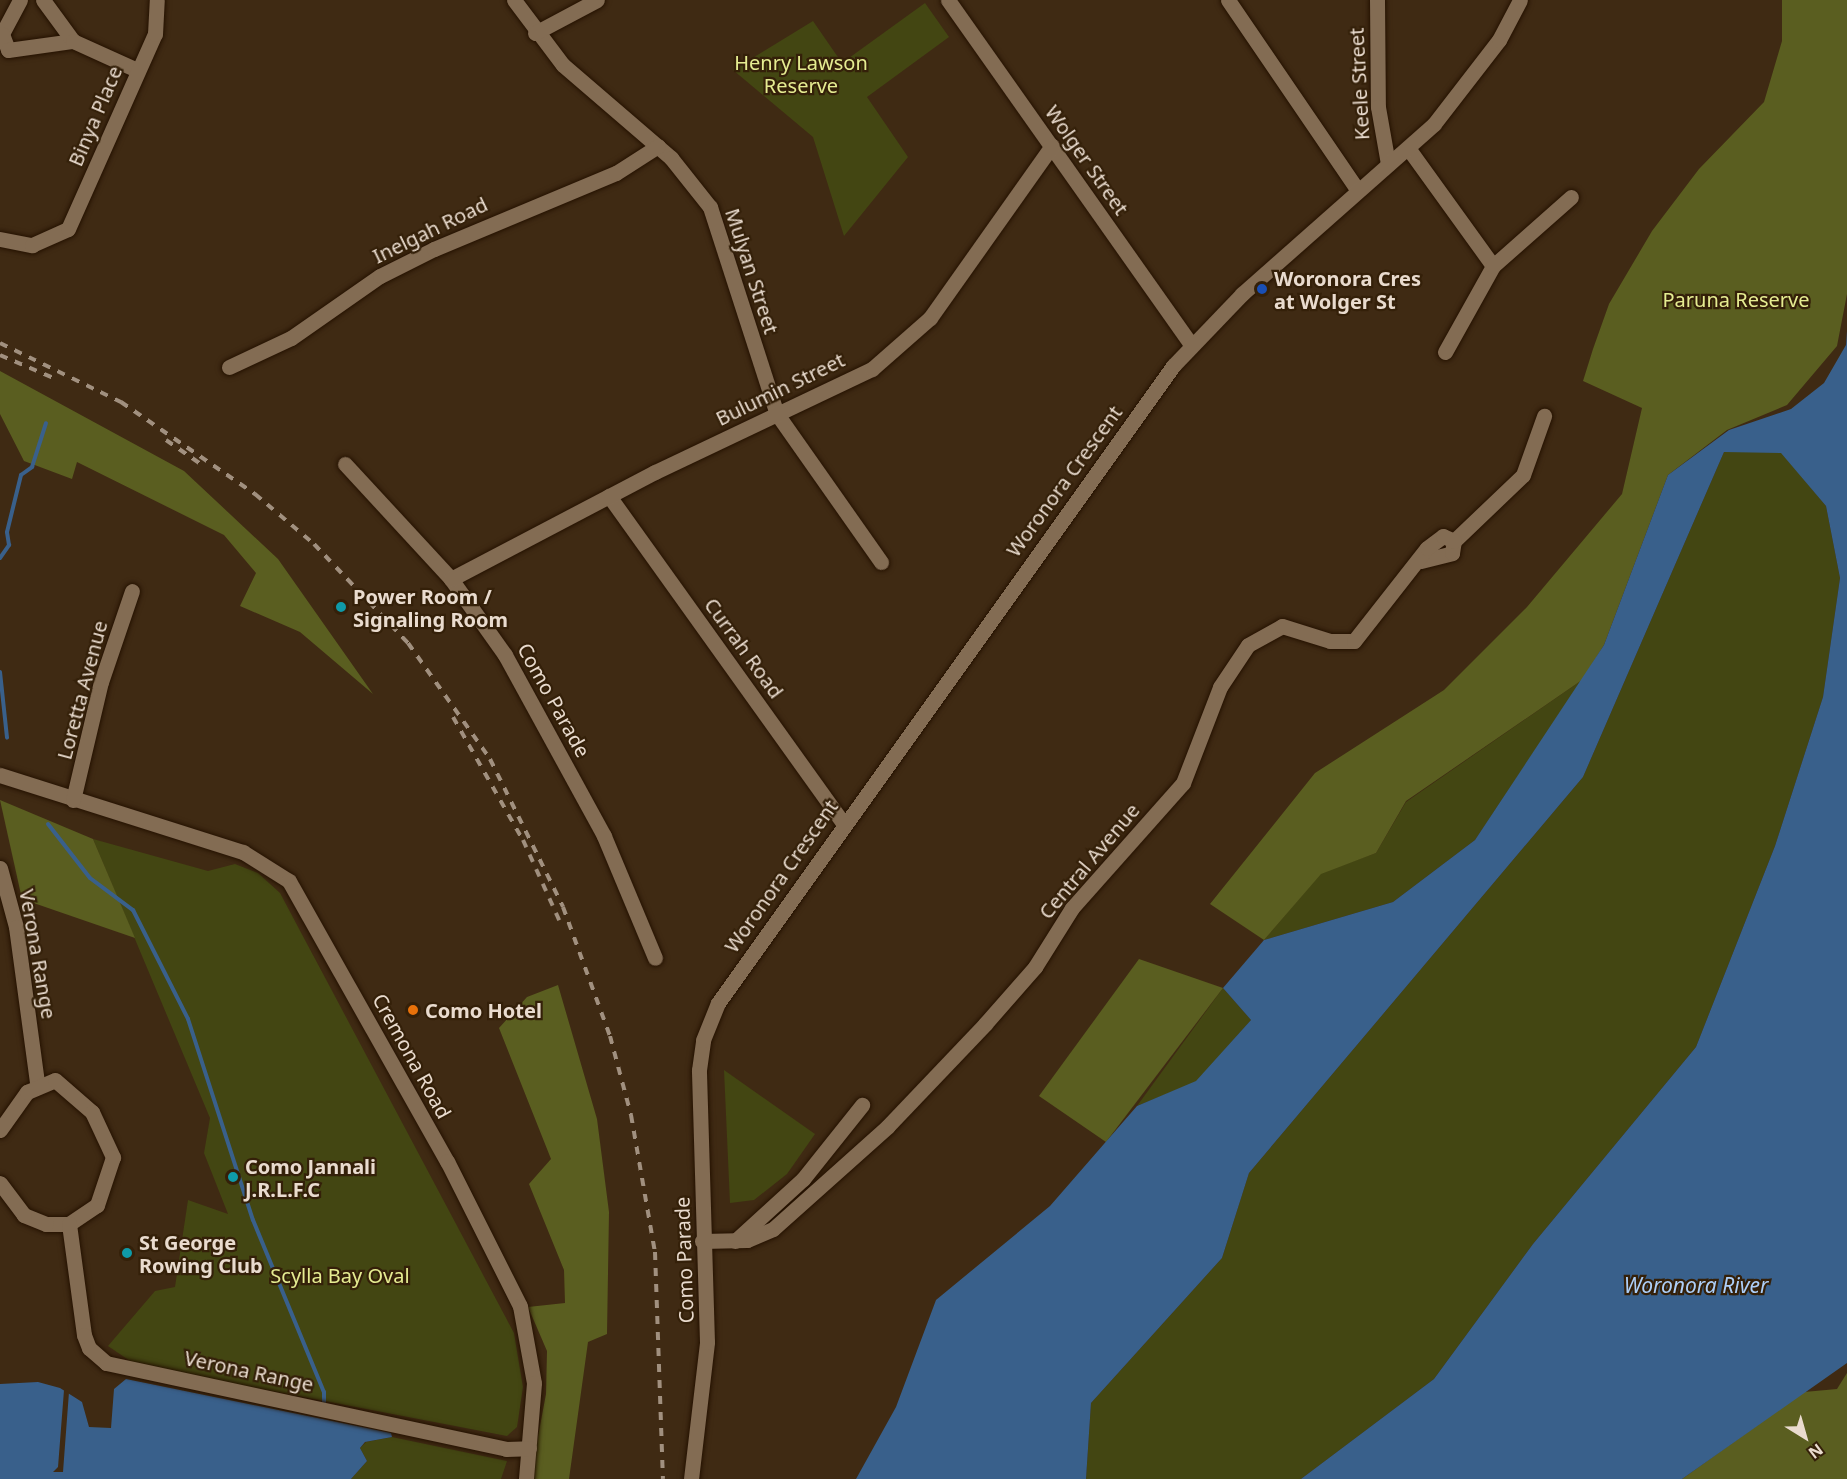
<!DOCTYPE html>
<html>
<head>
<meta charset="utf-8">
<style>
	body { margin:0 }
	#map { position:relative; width:1847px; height:1479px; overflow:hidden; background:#3f2a13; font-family:"Noto Sans",sans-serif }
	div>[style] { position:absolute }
	.green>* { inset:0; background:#434612 }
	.forest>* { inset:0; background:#5a5e20 }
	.water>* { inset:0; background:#39608b }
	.pier>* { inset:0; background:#3f2a13 }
	.stream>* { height:4px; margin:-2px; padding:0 2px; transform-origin:2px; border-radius:2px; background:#39608b }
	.roads { filter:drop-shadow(0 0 2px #251200) drop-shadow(0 0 2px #251200) }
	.minor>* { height:15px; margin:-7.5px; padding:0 7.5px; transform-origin:7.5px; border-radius:7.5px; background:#836c53 }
	.rail>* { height:4px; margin-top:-2px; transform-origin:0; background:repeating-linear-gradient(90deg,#a1907f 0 8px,transparent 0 16px) }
	.dots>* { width:16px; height:16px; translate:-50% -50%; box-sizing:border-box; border:3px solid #342009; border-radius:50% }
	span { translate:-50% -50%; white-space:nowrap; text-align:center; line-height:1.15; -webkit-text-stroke:4.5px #342009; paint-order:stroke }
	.park-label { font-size:20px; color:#e5ec91 }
	.street-label { font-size:20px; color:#e9dbce }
	.poi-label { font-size:20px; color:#e9dbce; font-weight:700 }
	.left { translate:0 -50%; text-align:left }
	.water-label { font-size:21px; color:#adcff8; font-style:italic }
	.north { position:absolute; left:1775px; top:1407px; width:60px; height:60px; -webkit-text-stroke:4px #342009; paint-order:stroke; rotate:143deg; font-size:16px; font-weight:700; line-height:24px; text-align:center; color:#e9dbce }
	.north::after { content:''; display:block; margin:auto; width:21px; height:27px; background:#e9dbce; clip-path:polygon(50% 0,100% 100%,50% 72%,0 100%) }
</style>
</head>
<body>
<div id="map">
	<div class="green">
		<div style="clip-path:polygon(925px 3px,949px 37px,867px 97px,908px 157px,844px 236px,813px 137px,733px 70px,813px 21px,842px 63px)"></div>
		<div style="clip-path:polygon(1724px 452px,1781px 452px,1826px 506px,1840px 578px,1823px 697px,1775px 846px,1696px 1047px,1533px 1244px,1434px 1379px,1301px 1479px,1086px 1479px,1091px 1403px,1222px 1258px,1249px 1173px,1583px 777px)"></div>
		<div style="clip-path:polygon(1582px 680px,1475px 840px,1393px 902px,1264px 940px,1321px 873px,1376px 853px,1406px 802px)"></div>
		<div style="clip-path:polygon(93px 839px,208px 871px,235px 864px,258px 873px,280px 893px,514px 1333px,523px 1387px,517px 1427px,507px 1436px,136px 1365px,108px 1346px,155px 1291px,175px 1287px,188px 1200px,228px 1214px,204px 1153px,210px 1118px)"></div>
		<div style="clip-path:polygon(1223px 988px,1251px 1020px,1196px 1082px,1137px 1106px)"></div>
		<div style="clip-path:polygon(724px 1070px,815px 1134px,787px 1174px,754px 1200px,730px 1203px)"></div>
		<div style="clip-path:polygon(392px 1437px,507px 1461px,501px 1479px,351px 1479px,367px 1461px,360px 1448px,366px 1442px)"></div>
	</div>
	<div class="forest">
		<div style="clip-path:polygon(1782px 0,1847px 0,1847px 294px,1837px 346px,1787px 405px,1727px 430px,1668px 475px,1604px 645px,1582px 680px,1406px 801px,1376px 853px,1321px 874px,1264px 940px,1210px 904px,1315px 773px,1444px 690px,1527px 607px,1622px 494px,1642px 408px,1583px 381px,1593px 349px,1609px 304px,1652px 231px,1699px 169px,1764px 102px,1782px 41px)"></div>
		<div style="clip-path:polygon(0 371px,184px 471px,278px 559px,373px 694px,300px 632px,240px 606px,256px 573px,224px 535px,77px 462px,72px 479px,24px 461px,0 414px)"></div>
		<div style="clip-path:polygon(0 800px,93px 839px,135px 938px,22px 899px)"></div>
		<div style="clip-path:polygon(1139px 959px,1223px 988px,1106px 1142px,1039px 1096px)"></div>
		<div style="clip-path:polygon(558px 985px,597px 1119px,609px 1212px,607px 1334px,588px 1342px,569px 1479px,530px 1479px,546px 1394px,547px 1351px,528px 1307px,565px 1303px,564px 1270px,529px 1184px,551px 1159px,499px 1028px,527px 997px)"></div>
		<div style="clip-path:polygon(1847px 1373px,1847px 1479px,1682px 1479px,1804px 1392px,1837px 1389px)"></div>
	</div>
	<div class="water">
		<div style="clip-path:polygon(1847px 331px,1847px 1363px,1682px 1479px,1301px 1479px,1434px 1379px,1533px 1244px,1696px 1047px,1775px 846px,1823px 697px,1840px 578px,1826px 506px,1781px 453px,1724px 452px,1583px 777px,1249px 1173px,1222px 1258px,1091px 1403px,1086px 1479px,856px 1479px,896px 1407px,936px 1300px,1050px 1206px,1137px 1106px,1196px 1081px,1251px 1020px,1223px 988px,1264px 940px,1393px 902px,1475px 840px,1604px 645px,1668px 475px,1729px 430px,1791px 409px,1824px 383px,1846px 345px)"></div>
		<div style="clip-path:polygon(126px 1379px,391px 1433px,392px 1437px,365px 1442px,360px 1448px,367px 1461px,351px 1479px,0 1479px,0 1384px,38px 1382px,60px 1388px,82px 1402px,89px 1427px,111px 1428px,114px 1389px)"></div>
	</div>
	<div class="pier">
		<div style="clip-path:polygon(64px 1390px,69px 1392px,63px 1472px,53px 1472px,58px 1467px)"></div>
	</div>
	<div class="stream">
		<div style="left:0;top:558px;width:16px;rotate:-55deg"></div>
		<div style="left:9px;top:545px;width:13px;rotate:-99deg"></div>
		<div style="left:7px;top:532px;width:59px;rotate:-76.2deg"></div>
		<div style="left:21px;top:475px;width:14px;rotate:-36deg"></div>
		<div style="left:32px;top:467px;width:46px;rotate:-72.3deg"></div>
		<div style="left:0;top:672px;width:66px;rotate:83.9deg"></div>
		<div style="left:48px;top:824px;width:68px;rotate:52.1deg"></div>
		<div style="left:90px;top:878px;width:54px;rotate:36.7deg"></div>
		<div style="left:133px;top:910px;width:122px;rotate:63.2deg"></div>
		<div style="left:188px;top:1019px;width:211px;rotate:72.1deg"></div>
		<div style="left:253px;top:1220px;width:186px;rotate:67.6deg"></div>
		<div style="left:324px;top:1392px;width:14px;rotate:90deg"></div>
	</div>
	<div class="roads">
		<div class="minor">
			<div style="left:20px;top:0;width:38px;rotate:118deg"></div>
			<div style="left:2px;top:34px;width:17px;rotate:69deg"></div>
			<div style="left:8px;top:50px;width:66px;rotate:-7.9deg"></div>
			<div style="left:43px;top:0;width:51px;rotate:53.8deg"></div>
			<div style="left:73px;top:41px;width:70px;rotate:24.4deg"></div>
			<div style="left:514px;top:0;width:81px;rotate:53deg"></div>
			<div style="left:563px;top:65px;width:143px;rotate:40.7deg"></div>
			<div style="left:671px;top:158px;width:63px;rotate:51.5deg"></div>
			<div style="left:710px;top:207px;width:218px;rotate:72.1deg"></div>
			<div style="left:777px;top:414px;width:181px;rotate:54.9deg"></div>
			<div style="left:948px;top:0;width:421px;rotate:54.8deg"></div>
			<div style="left:1228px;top:0;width:229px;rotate:55.7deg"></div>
			<div style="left:1377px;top:0;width:107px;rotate:89.5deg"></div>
			<div style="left:1378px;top:107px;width:58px;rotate:80deg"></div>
			<div style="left:535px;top:33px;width:70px;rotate:-28deg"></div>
			<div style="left:1408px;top:148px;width:145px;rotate:54.2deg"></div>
			<div style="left:0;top:239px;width:33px;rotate:11deg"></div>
			<div style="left:32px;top:245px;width:39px;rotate:-24deg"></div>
			<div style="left:68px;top:229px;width:214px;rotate:-66deg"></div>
			<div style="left:155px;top:34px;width:34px;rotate:-87deg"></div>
			<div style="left:1445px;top:352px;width:98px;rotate:-60.8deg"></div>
			<div style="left:1493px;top:266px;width:104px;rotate:-41.5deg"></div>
			<div style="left:229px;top:367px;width:68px;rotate:-25.1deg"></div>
			<div style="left:291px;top:338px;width:108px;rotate:-34.9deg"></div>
			<div style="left:380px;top:276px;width:60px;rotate:-26.6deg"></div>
			<div style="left:434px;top:249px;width:197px;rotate:-22.7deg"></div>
			<div style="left:616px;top:173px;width:50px;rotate:-32.7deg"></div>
			<div style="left:345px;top:464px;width:156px;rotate:47.3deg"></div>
			<div style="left:451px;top:579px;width:93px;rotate:54.6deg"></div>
			<div style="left:505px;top:655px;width:206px;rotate:61.3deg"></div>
			<div style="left:604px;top:836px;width:132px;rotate:67.3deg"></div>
			<div style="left:609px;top:496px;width:403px;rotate:54.4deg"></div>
			<div style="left:1421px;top:561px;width:32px;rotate:-14deg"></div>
			<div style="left:1452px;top:553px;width:12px;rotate:-81deg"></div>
			<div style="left:1454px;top:541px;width:95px;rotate:-43.7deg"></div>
			<div style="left:1523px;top:475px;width:63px;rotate:-70.4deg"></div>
			<div style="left:451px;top:579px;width:230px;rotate:-27.7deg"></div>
			<div style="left:655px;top:472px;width:240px;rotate:-25.4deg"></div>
			<div style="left:872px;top:369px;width:77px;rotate:-41.3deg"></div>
			<div style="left:930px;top:318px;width:211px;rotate:-54.7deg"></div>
			<div style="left:0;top:775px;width:255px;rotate:17.6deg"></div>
			<div style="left:243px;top:852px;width:54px;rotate:32.2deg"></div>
			<div style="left:289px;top:881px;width:322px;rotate:60.6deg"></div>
			<div style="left:447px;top:1161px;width:162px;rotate:63.3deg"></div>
			<div style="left:520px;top:1306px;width:78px;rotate:79.7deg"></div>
			<div style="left:534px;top:1383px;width:96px;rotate:94.8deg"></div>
			<div style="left:73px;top:800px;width:121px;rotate:-76.7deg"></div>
			<div style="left:101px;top:682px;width:96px;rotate:-71.2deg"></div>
			<div style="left:0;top:868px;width:61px;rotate:74.8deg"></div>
			<div style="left:16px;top:927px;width:157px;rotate:82.3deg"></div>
			<div style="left:0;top:1130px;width:47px;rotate:-54.6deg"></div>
			<div style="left:27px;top:1092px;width:30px;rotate:-23deg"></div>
			<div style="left:55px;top:1080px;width:49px;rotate:40.9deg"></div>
			<div style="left:92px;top:1112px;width:50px;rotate:65deg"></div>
			<div style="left:113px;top:1157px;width:51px;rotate:108.4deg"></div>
			<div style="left:97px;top:1205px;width:34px;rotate:146deg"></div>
			<div style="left:69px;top:1224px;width:23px;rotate:180deg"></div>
			<div style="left:46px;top:1224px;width:24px;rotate:-158deg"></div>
			<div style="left:24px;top:1215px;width:40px;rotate:-127deg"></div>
			<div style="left:69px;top:1224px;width:112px;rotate:82.3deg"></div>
			<div style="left:84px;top:1335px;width:14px;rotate:69deg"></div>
			<div style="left:89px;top:1348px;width:23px;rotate:41deg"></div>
			<div style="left:106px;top:1363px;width:409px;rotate:12.1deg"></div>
			<div style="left:506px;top:1449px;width:23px;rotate:-2deg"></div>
			<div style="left:702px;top:1241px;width:45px;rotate:-1.3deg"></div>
			<div style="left:747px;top:1240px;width:28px;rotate:-23deg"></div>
			<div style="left:773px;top:1229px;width:154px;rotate:-41.8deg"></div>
			<div style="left:888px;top:1126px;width:141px;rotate:-46.4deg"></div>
			<div style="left:985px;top:1024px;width:76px;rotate:-48.7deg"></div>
			<div style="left:1035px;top:967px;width:70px;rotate:-57.9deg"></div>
			<div style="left:1072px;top:908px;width:167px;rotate:-48.4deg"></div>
			<div style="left:1183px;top:783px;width:103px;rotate:-68.9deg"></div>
			<div style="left:1220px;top:687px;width:50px;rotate:-56.3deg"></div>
			<div style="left:1248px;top:645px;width:39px;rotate:-29deg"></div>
			<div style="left:1282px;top:626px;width:50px;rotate:17.4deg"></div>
			<div style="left:1330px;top:641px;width:24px"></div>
			<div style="left:1354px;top:641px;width:118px;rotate:-51.9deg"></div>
			<div style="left:1427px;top:548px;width:20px;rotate:-37deg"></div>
			<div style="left:1443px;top:536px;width:12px;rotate:24deg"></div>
			<div style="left:735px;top:1241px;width:92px;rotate:-42.4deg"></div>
			<div style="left:803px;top:1179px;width:95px;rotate:-51.4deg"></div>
			<div style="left:691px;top:1479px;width:138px;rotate:-83.3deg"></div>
			<div style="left:707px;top:1342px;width:272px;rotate:-91.7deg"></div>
			<div style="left:699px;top:1070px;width:30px;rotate:-82deg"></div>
			<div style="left:703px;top:1040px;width:40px;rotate:-68deg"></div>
			<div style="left:718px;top:1003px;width:783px;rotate:-54.46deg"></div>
			<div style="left:1173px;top:366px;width:100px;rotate:-46.2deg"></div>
			<div style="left:1242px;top:294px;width:256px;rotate:-41.5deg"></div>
			<div style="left:1434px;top:124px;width:106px;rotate:-52.3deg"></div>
			<div style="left:1499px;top:40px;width:45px;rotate:-62.3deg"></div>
		</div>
	</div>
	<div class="rail">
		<div style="left:0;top:343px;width:135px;rotate:26deg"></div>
		<div style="left:121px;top:402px;width:163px;rotate:34.5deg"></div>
		<div style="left:255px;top:494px;width:77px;rotate:40.3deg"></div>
		<div style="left:314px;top:544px;width:137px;rotate:46.5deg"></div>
		<div style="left:408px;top:643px;width:142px;rotate:54.7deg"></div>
		<div style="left:490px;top:759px;width:165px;rotate:63.7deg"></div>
		<div style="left:563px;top:907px;width:137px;rotate:70deg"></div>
		<div style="left:610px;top:1036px;width:82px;rotate:75.1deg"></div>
		<div style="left:631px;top:1115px;width:139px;rotate:80.1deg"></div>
		<div style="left:655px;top:1252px;width:227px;rotate:88deg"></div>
		<div style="left:0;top:355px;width:63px;rotate:23.3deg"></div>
		<div style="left:166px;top:440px;width:47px;rotate:34.7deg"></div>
		<div style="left:453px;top:717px;width:142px;rotate:60.4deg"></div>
		<div style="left:523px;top:840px;width:90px;rotate:65.7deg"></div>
	</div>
	<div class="dots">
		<div style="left:1262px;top:289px;background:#1a4fb4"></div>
		<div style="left:341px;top:607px;background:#0f9aa8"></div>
		<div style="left:413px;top:1010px;background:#e8710a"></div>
		<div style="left:233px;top:1177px;background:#0f9aa8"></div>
		<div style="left:127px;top:1253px;background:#0f9aa8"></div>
	</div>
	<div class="park-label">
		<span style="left:801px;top:74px">Henry Lawson<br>Reserve</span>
		<span style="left:1736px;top:299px">Paruna Reserve</span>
		<span style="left:340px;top:1275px">Scylla Bay Oval</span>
	</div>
	<div class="street-label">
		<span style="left:1359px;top:84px;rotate:-93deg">Keele Street</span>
		<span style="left:95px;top:116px;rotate:-67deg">Binya Place</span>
		<span style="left:1087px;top:160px;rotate:55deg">Wolger Street</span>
		<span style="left:430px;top:230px;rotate:-26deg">Inelgah Road</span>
		<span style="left:752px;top:271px;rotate:72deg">Mulyan Street</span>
		<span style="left:780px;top:389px;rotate:-26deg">Bulumin Street</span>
		<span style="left:1064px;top:481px;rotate:-54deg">Woronora Crescent</span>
		<span style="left:744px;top:648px;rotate:54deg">Currah Road</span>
		<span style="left:82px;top:690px;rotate:-75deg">Loretta Avenue</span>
		<span style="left:554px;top:700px;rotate:61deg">Como Parade</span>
		<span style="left:1089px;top:861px;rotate:-50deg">Central Avenue</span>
		<span style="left:781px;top:876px;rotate:-55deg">Woronora Crescent</span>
		<span style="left:38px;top:954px;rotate:80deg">Verona Range</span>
		<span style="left:412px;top:1056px;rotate:61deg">Cremona Road</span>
		<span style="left:684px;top:1260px;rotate:-92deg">Como Parade</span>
		<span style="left:249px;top:1371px;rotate:12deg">Verona Range</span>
	</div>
	<div class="poi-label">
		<span class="left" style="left:1274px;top:290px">Woronora Cres<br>at Wolger St</span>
		<span class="left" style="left:353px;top:608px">Power Room /<br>Signaling Room</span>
		<span class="left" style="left:425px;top:1010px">Como Hotel</span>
		<span class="left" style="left:245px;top:1178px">Como Jannali<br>J.R.L.F.C</span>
		<span class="left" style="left:139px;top:1254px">St George<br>Rowing Club</span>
	</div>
	<div class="water-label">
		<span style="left:1696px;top:1285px">Woronora River</span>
	</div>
	<div class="north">N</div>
</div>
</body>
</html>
